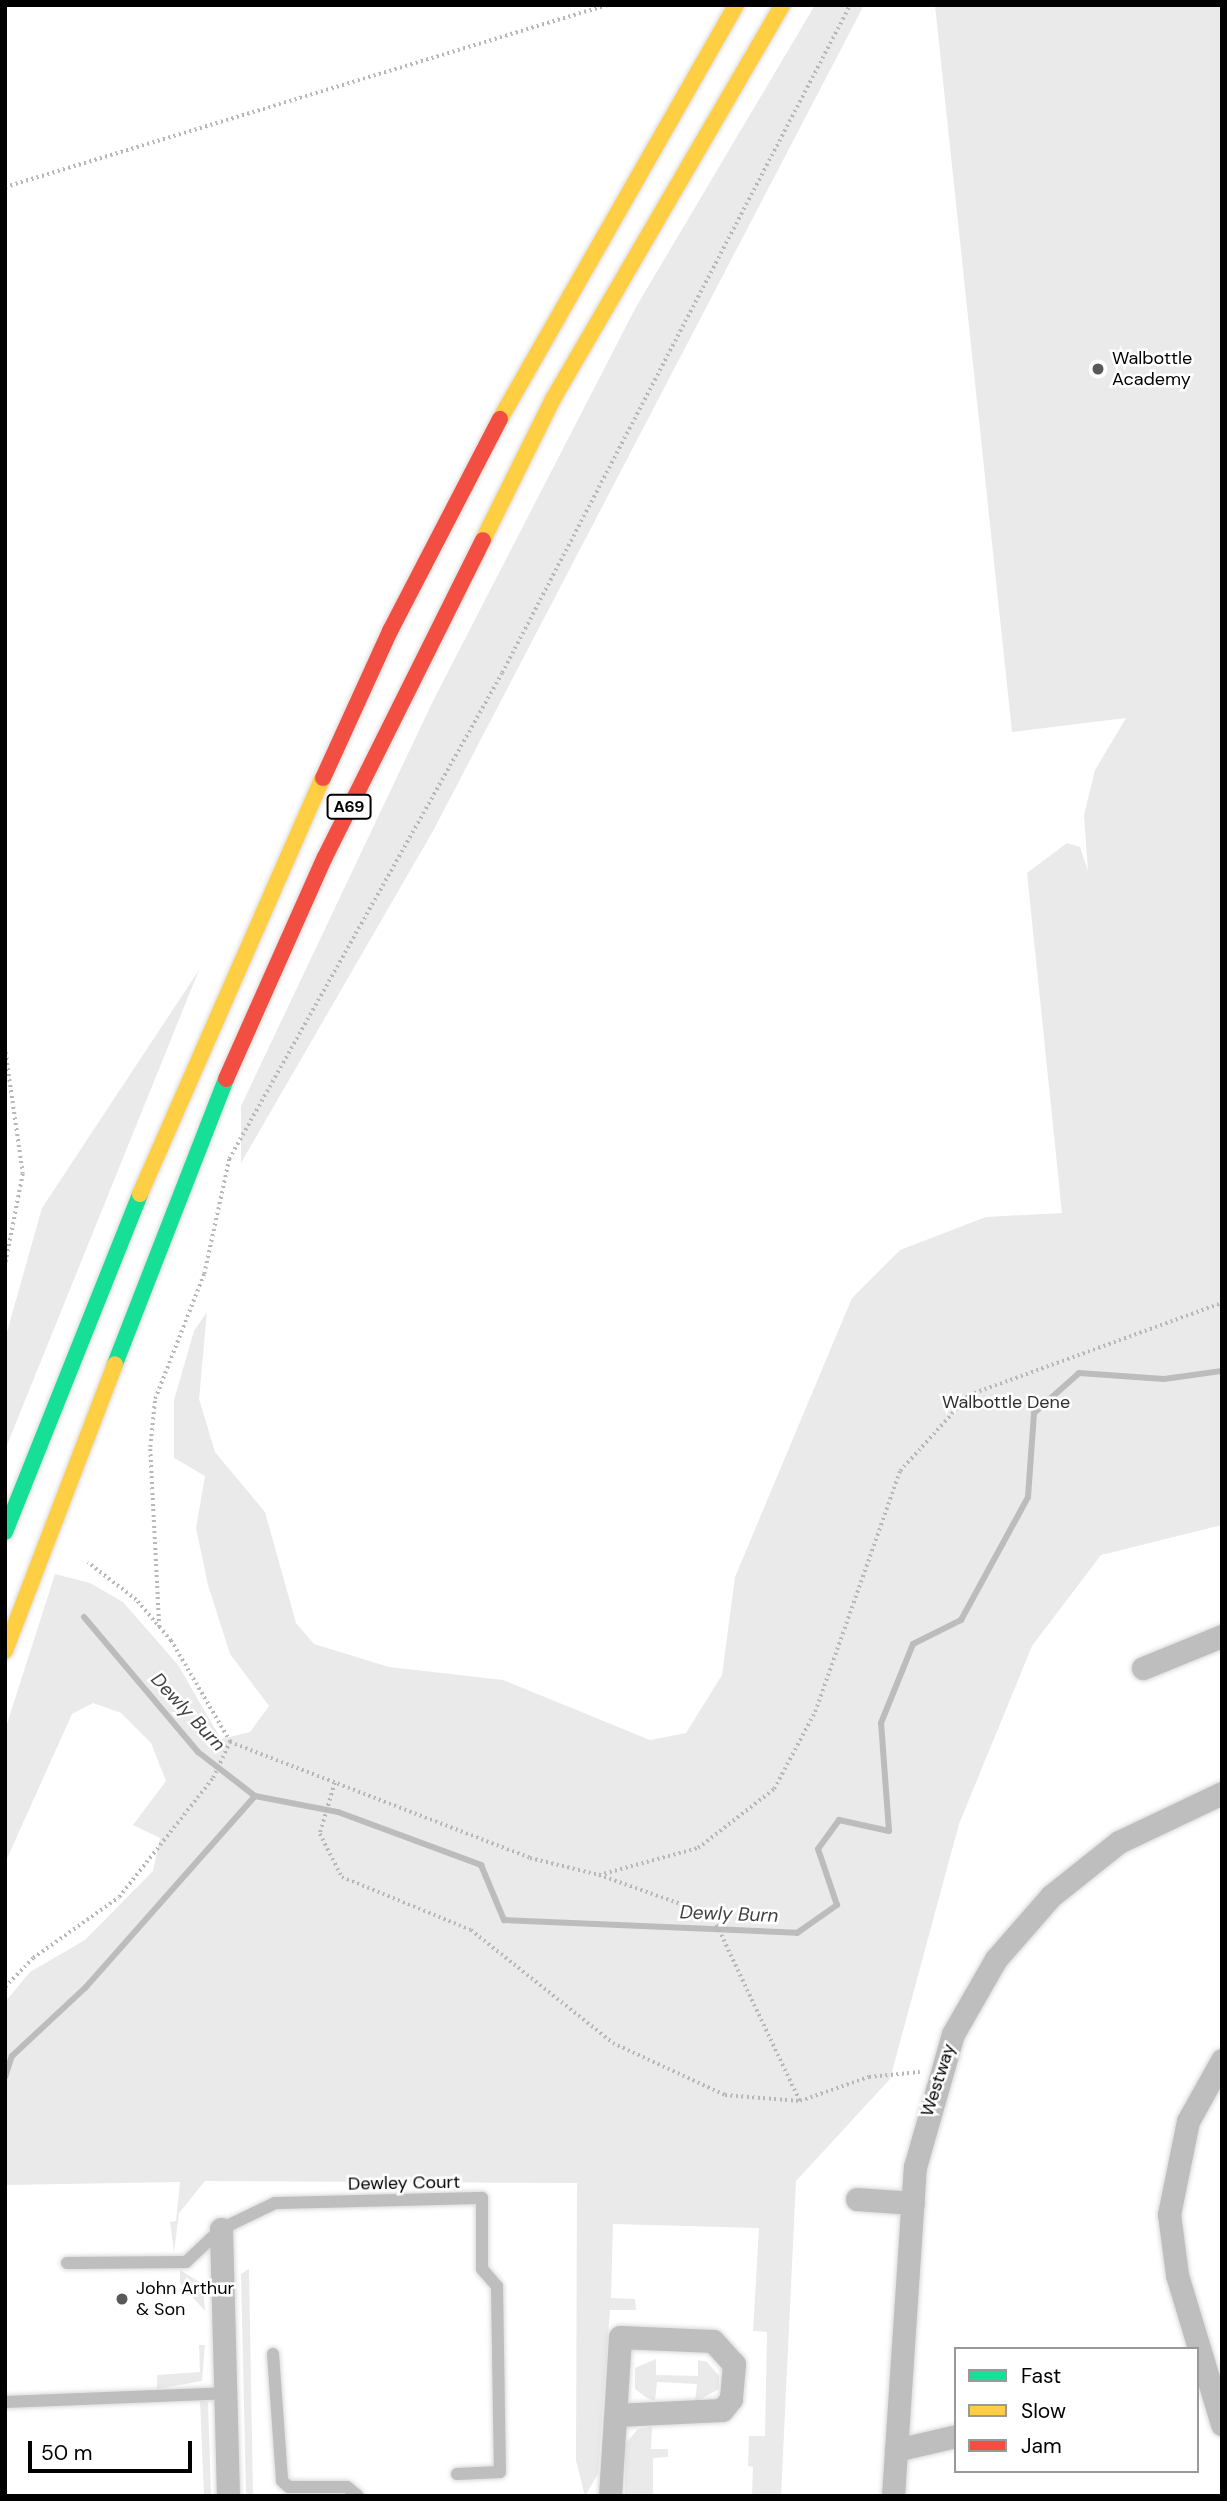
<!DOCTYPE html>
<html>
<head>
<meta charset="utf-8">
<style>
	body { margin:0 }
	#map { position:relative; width:1227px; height:2501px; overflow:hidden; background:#fff; font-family:"DM Sans",sans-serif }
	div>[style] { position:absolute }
	.green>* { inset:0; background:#eaeaea }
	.stream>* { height:6px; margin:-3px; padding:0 3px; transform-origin:3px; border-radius:3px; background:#bcbcbc }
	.path>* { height:3.5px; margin-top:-1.75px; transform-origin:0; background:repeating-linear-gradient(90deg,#b8b8b8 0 2px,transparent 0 5.5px) }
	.roads { filter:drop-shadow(0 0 2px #dbdbdb) drop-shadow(0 0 2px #dbdbdb) }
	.lane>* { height:12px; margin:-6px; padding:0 6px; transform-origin:6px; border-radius:6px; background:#bebebe }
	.street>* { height:23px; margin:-11.5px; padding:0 11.5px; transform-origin:11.5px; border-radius:11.5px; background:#bebebe }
	.fast>* { height:16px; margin:-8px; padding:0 8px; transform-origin:8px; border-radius:8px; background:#16e098 }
	.slow>* { height:16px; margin:-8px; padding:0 8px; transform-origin:8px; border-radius:8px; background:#ffcf43 }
	.jam>* { height:16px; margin:-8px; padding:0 8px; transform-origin:8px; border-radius:8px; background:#f24e42 }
	.dots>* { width:19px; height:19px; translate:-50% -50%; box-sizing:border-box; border:4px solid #fff; border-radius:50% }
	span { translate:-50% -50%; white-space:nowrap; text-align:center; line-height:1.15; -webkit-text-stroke:5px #fff; paint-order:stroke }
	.shield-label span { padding:2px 5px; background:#fff; border:2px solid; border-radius:5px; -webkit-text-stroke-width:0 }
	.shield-label { font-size:16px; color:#000; font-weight:700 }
	.poi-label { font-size:18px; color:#000 }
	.left { translate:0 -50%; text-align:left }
	.park-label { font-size:18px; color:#2f2f2f }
	.street-label { font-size:18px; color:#000 }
	.water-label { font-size:19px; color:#404040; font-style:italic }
	.frame { position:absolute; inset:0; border:7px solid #000; pointer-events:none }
	.legend { position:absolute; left:954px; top:2347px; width:245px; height:126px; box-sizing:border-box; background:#fff; border:2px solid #999; margin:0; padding:9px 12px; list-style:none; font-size:21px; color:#000 }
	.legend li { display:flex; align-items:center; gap:14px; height:35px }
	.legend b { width:35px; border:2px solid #999 }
	.scale { position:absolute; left:28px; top:2441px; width:164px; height:32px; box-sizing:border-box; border:4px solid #000; border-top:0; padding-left:9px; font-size:21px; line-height:24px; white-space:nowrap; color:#000; -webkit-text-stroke:5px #fff; paint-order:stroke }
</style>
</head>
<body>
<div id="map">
	<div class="green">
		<div style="clip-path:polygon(815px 5px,864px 5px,433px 831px,241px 1163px,241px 1106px,433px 701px,636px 307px)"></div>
		<div style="clip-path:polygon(935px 5px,1222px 5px,1222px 1525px,1101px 1555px,1032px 1646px,959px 1824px,890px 2079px,796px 2181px,781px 2496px,752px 2496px,753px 2467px,748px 2466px,749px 2436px,765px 2436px,767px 2332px,753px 2331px,759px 2228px,613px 2224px,611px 2298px,635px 2299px,636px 2310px,610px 2310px,598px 2474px,585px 2496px,576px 2461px,577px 2183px,205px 2181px,179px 2213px,174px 2252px,170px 2222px,176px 2221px,180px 2182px,5px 2185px,5px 2002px,30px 1972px,85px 1940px,153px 1871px,160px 1838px,133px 1825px,166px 1781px,151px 1743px,121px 1713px,93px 1703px,72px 1714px,5px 1863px,5px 1730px,55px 1574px,90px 1583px,123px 1602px,178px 1665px,221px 1739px,250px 1732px,269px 1706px,230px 1654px,208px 1585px,196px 1528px,205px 1476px,174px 1458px,174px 1400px,194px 1331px,207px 1312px,199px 1399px,215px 1452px,265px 1512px,296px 1623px,314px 1644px,389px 1667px,503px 1680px,650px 1740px,686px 1733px,722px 1675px,735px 1577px,852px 1298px,900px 1250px,986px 1217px,1062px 1213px,1027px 873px,1067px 843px,1080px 847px,1088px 871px,1084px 815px,1095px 770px,1126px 718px,1012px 732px)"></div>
		<div style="clip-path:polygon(199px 970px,5px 1450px,5px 1339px,42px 1208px)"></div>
		<div style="clip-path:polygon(249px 2269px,253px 2496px,246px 2493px,241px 2274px)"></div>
		<div style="clip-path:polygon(180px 2270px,203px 2284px,205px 2311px,180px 2283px)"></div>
		<div style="clip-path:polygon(199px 2345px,205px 2345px,202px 2381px,157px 2389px,157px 2375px,200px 2372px)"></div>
		<div style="clip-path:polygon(656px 2359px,656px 2375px,698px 2376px,698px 2360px,707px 2362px,719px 2376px,719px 2389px,695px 2402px,697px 2384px,657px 2382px,655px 2401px,647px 2398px,635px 2389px,635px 2368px)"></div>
		<div style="clip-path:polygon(200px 2400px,208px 2402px,211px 2496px,204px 2496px)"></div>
		<div style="clip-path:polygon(652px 2427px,651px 2449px,668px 2449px,668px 2457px,653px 2458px,653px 2496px,625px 2496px,625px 2444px,638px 2429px)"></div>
	</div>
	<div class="stream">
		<div style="left:84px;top:1617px;width:177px;rotate:49.8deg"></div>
		<div style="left:198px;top:1752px;width:72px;rotate:37.7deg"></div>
		<div style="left:255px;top:1796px;width:85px;rotate:10.9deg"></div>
		<div style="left:338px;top:1812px;width:153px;rotate:20.3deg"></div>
		<div style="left:481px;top:1865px;width:60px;rotate:67.3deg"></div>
		<div style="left:504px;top:1920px;width:293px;rotate:2.5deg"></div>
		<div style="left:797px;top:1933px;width:49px;rotate:-35deg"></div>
		<div style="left:837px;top:1905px;width:59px;rotate:-108.7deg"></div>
		<div style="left:818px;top:1849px;width:36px;rotate:-54deg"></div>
		<div style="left:839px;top:1820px;width:51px;rotate:12.4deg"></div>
		<div style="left:889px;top:1831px;width:108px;rotate:-94.2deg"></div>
		<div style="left:881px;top:1723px;width:85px;rotate:-67.9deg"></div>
		<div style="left:913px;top:1644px;width:54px;rotate:-26.6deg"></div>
		<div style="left:961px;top:1620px;width:140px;rotate:-61.4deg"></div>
		<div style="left:1028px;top:1497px;width:84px;rotate:-85.9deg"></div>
		<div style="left:1034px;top:1413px;width:60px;rotate:-41.6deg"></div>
		<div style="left:1079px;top:1373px;width:85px;rotate:4deg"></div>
		<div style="left:1164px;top:1379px;width:59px;rotate:-7.9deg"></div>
		<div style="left:5px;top:2077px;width:22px;rotate:-72deg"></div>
		<div style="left:12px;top:2056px;width:101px;rotate:-43deg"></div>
		<div style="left:86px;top:1987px;width:255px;rotate:-48.5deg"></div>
	</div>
	<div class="path">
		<div style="left:5px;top:187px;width:629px;rotate:-16.82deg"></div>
		<div style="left:5px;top:1047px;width:128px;rotate:81.9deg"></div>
		<div style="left:23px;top:1174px;width:95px;rotate:101deg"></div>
		<div style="left:159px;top:1627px;width:180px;rotate:-92.9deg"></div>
		<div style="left:150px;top:1447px;width:48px;rotate:-84.1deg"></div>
		<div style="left:155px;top:1399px;width:134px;rotate:-68.6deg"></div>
		<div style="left:204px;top:1274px;width:118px;rotate:-77.7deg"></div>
		<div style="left:229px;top:1159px;width:557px;rotate:-60.68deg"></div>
		<div style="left:502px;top:673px;width:753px;rotate:-62.48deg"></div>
		<div style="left:230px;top:1742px;width:322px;rotate:21.1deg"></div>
		<div style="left:530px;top:1858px;width:71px;rotate:13.8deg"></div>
		<div style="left:599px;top:1875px;width:103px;rotate:-15.3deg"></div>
		<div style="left:698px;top:1848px;width:96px;rotate:-37.8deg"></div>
		<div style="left:774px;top:1789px;width:87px;rotate:-62deg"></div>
		<div style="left:815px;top:1712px;width:256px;rotate:-70.6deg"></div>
		<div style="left:900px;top:1471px;width:103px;rotate:-47.8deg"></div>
		<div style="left:969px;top:1395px;width:269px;rotate:-20deg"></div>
		<div style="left:335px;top:1783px;width:53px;rotate:106.4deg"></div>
		<div style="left:320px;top:1834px;width:48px;rotate:62.9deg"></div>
		<div style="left:342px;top:1877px;width:139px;rotate:22.3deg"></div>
		<div style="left:471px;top:1930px;width:181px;rotate:38.5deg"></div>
		<div style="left:613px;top:2043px;width:123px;rotate:24.9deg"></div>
		<div style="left:725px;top:2095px;width:75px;rotate:4.6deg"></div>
		<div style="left:800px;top:2101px;width:73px;rotate:-19.2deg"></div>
		<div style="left:869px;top:2077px;width:51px;rotate:-5.6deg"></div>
		<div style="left:599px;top:1875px;width:120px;rotate:19.5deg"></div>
		<div style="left:712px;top:1915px;width:206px;rotate:64.7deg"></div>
		<div style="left:5px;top:1987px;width:40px;rotate:-46deg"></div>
		<div style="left:33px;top:1958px;width:105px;rotate:-35.3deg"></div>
		<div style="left:119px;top:1897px;width:152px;rotate:-51.7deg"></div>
		<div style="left:213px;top:1778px;width:40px;rotate:-65deg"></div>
		<div style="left:230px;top:1742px;width:117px;rotate:-120.3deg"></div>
		<div style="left:171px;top:1641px;width:54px;rotate:-130.5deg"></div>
		<div style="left:136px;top:1600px;width:61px;rotate:-142.4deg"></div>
	</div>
	<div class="roads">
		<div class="lane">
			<div style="left:67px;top:2263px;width:119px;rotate:-0.5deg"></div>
			<div style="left:186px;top:2262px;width:48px;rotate:-43.3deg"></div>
			<div style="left:221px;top:2229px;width:60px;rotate:-25.7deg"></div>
			<div style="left:275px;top:2203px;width:207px;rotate:-1.4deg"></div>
			<div style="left:482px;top:2198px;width:71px;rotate:90deg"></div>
			<div style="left:482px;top:2269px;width:23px;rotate:49deg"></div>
			<div style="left:497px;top:2286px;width:186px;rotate:89.1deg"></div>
			<div style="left:500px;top:2472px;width:43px;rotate:177.3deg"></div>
			<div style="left:273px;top:2354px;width:127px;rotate:85.9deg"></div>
			<div style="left:282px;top:2481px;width:9px;rotate:41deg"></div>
			<div style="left:289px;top:2487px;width:58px"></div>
			<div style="left:347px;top:2487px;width:14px;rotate:39deg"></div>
			<div style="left:5px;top:2402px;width:221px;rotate:-2.3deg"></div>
		</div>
		<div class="street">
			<div style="left:1143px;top:1668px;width:85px;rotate:-22.1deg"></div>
			<div style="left:1222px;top:2060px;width:70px;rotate:119.1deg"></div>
			<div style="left:1188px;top:2121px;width:95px;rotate:101.5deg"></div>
			<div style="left:1169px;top:2214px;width:62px;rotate:82.5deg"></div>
			<div style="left:1177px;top:2275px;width:156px;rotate:73.2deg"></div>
			<div style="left:857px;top:2199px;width:56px;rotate:4.1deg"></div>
			<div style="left:221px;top:2229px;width:267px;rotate:88.5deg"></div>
			<div style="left:896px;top:2450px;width:62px;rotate:-13.1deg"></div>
			<div style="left:610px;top:2496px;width:159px;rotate:-86.4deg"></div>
			<div style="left:620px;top:2337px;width:93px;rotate:2.5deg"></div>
			<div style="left:713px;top:2341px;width:31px;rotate:48deg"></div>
			<div style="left:734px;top:2364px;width:35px;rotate:95deg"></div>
			<div style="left:731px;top:2399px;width:14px;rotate:129deg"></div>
			<div style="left:722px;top:2410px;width:106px;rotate:177.3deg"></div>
			<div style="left:893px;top:2496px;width:330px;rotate:-86.2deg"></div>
			<div style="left:915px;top:2167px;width:138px;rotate:-74.1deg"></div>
			<div style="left:953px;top:2034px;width:86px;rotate:-60.2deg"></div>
			<div style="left:996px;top:1959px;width:84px;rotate:-48.9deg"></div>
			<div style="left:1051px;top:1896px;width:87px;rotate:-38.5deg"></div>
			<div style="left:1119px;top:1842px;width:114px;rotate:-25.4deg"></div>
		</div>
		<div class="fast">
			<div style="left:115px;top:1364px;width:306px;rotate:-68.7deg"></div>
			<div style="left:5px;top:1532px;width:364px;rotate:-68.2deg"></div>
		</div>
		<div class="slow">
			<div style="left:500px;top:419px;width:477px;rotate:-60.3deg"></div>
			<div style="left:483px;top:540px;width:157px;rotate:-63.6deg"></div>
			<div style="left:553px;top:399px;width:456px;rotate:-59.8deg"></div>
			<div style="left:140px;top:1194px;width:454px;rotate:-66.3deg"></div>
			<div style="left:5px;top:1651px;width:307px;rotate:-69deg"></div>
		</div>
		<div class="jam">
			<div style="left:323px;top:778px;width:162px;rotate:-65.5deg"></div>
			<div style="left:390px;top:631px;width:239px;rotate:-62.6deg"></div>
			<div style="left:226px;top:1079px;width:243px;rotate:-66deg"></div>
			<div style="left:325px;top:857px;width:354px;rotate:-63.5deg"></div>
		</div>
	</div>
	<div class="dots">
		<div style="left:1098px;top:369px;background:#595959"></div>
		<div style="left:122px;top:2299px;background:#595959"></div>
	</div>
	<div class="shield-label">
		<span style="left:349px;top:807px">A69</span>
	</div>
	<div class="poi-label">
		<span class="left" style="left:1112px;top:369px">Walbottle<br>Academy</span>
		<span class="left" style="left:136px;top:2299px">John Arthur<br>&amp; Son</span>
	</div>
	<div class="park-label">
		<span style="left:1006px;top:1402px">Walbottle Dene</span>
	</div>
	<div class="street-label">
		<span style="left:938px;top:2080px;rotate:-72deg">Westway</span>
		<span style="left:404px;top:2183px;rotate:-1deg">Dewley Court</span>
	</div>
	<div class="water-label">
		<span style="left:188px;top:1712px;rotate:47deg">Dewly Burn</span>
		<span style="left:729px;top:1914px;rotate:2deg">Dewly Burn</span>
	</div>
	<div class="frame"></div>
	<ul class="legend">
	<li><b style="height:9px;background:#16e098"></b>Fast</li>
	<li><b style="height:9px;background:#ffcf43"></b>Slow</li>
	<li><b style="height:9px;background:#f24e42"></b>Jam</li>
	</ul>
	<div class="scale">50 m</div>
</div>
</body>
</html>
